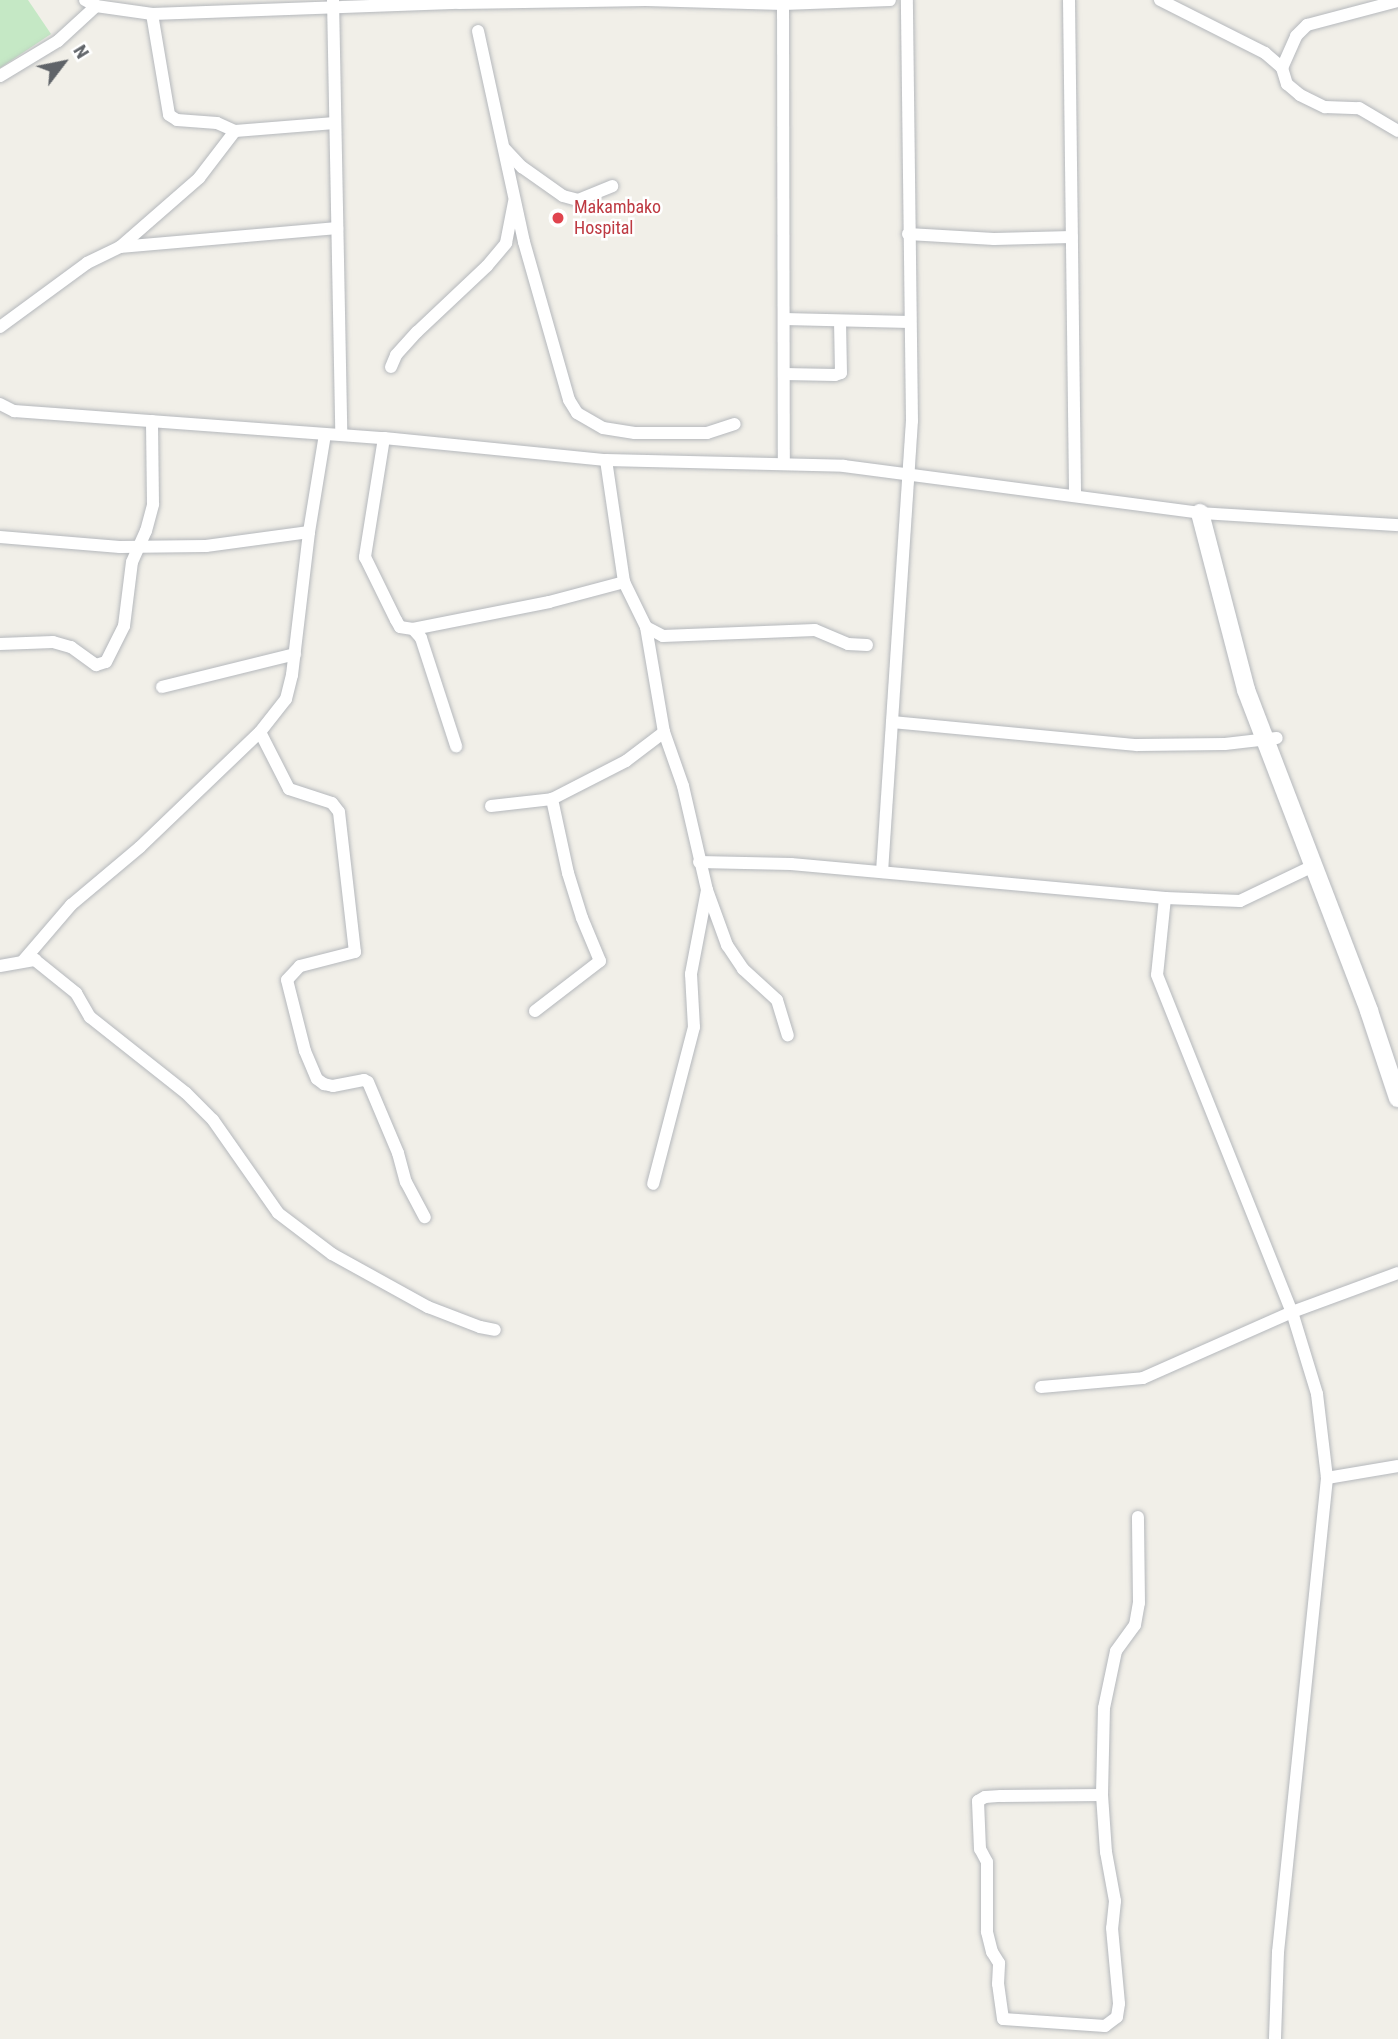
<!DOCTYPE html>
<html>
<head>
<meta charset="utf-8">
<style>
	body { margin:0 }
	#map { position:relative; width:1398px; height:2039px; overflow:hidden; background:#f1efe8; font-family:"Roboto Condensed",sans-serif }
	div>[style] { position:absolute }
	.green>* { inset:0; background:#c5e8c5 }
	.roads { filter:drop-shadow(0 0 2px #b5b8bc) drop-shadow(0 0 2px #b5b8bc) }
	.street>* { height:12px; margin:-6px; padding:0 6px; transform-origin:6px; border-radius:6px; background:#fff }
	.secondary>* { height:18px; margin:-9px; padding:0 9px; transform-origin:9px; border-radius:9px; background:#fff }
	.dots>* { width:19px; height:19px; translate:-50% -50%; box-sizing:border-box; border:4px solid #fff; border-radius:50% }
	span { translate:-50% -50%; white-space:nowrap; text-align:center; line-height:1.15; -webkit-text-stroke:5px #fff; paint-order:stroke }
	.health-label { font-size:18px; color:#be3a42 }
	.left { translate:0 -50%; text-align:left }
	.north { position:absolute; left:28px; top:28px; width:70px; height:70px; -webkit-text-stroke:5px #fff; paint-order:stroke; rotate:58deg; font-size:19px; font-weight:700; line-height:28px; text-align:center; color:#5f6368 }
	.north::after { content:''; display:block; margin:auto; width:24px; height:32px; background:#5f6368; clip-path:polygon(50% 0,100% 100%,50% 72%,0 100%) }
</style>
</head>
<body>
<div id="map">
	<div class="green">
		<div style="clip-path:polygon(0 0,28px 0,51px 34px,0 68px)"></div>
	</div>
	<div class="roads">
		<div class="street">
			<div style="left:85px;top:0;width:13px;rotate:29deg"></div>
			<div style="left:96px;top:6px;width:57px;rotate:8.1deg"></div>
			<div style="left:152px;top:14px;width:307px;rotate:-2.1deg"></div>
			<div style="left:459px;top:3px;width:187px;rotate:-0.9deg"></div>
			<div style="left:646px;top:0;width:137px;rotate:1.7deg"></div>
			<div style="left:783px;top:4px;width:107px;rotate:-2.1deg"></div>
			<div style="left:333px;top:0;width:435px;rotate:88.9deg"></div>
			<div style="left:783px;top:0;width:463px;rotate:89.9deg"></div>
			<div style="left:1069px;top:0;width:496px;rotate:89.3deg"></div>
			<div style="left:1160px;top:0;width:118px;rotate:26.8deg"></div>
			<div style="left:1265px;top:53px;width:23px;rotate:41deg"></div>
			<div style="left:1282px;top:68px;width:17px;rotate:73deg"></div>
			<div style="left:1287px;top:84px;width:17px;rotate:40deg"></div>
			<div style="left:1300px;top:95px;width:28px;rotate:26deg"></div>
			<div style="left:1325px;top:107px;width:34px;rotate:2deg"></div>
			<div style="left:1359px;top:108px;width:45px;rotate:30.5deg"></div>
			<div style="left:152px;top:14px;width:102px;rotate:80.4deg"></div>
			<div style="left:169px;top:115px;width:9px;rotate:32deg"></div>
			<div style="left:177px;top:120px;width:40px;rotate:4.3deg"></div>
			<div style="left:217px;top:123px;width:20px;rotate:24deg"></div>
			<div style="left:478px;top:31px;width:216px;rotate:77.7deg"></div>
			<div style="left:524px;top:242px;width:164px;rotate:74.1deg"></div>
			<div style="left:569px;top:400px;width:15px;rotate:58deg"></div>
			<div style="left:577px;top:413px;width:30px;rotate:30deg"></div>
			<div style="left:603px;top:428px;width:32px;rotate:9deg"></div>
			<div style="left:635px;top:433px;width:72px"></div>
			<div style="left:707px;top:433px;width:29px;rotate:-18deg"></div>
			<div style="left:1282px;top:68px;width:35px;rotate:-66deg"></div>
			<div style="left:1296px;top:36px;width:16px;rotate:-45deg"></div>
			<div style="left:1307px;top:25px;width:94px;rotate:-14.8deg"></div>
			<div style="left:0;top:76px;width:68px;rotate:-31.1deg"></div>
			<div style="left:58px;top:41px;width:52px;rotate:-42.6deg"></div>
			<div style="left:505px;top:149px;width:25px;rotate:47deg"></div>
			<div style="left:522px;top:167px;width:50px;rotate:35.3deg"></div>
			<div style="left:563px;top:196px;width:16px;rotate:15deg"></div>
			<div style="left:578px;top:200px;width:37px;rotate:-22deg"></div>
			<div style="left:908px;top:234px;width:86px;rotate:3.3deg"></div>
			<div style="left:994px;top:239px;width:78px;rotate:-1.5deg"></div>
			<div style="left:120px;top:247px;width:105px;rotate:-41.1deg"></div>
			<div style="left:199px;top:178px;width:59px;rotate:-52.5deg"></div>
			<div style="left:235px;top:131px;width:100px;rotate:-4.6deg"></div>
			<div style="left:784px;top:319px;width:126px;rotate:1.4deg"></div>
			<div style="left:0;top:327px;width:108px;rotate:-36.3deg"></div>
			<div style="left:87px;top:263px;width:37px;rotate:-26deg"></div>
			<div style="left:120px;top:247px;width:218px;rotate:-5deg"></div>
			<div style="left:391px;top:367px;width:13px;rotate:-67deg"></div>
			<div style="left:396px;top:355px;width:31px;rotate:-48deg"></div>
			<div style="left:417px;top:332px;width:96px;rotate:-43.3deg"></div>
			<div style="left:487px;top:266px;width:30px;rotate:-50deg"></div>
			<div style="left:506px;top:243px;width:42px;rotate:-79deg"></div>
			<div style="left:784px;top:374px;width:51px;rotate:1.1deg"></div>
			<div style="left:835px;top:375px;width:6px;rotate:-18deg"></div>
			<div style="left:841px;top:373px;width:52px;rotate:-91.1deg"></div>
			<div style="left:0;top:404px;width:16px;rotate:27deg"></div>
			<div style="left:14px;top:411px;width:371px;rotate:4.2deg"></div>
			<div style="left:384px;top:438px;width:223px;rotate:5.7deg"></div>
			<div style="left:606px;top:460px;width:238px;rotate:1.4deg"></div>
			<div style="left:844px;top:466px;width:359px;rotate:7.5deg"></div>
			<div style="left:1200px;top:513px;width:198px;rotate:3.5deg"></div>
			<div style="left:384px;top:438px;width:121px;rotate:99.1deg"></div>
			<div style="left:365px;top:557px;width:70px;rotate:63.8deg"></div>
			<div style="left:396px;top:620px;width:8px;rotate:60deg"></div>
			<div style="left:400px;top:627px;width:13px;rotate:9deg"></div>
			<div style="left:413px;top:629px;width:12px;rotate:48deg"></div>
			<div style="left:421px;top:638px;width:114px;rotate:72deg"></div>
			<div style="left:606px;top:460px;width:123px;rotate:81.6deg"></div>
			<div style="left:624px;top:582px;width:50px;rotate:63.9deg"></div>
			<div style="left:646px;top:627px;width:107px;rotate:80.3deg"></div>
			<div style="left:664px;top:732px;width:57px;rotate:70.6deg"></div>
			<div style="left:683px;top:786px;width:107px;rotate:77deg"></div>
			<div style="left:707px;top:890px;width:86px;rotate:100.8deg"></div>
			<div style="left:691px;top:974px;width:53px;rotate:86.8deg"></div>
			<div style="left:694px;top:1027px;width:162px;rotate:104.6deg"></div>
			<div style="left:0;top:537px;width:120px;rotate:4.8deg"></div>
			<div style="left:120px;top:547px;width:86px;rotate:-0.7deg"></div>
			<div style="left:206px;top:546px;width:104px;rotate:-7.7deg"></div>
			<div style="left:646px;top:627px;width:19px;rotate:28deg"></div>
			<div style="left:663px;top:636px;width:152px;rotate:-2.3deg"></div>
			<div style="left:815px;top:630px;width:36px;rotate:23deg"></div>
			<div style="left:848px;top:644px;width:19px;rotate:3deg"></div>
			<div style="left:413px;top:629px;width:139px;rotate:-11.2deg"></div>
			<div style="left:549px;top:602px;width:78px;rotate:-14.9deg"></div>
			<div style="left:0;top:644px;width:53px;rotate:-2.2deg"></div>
			<div style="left:53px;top:642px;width:19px;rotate:16deg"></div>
			<div style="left:71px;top:647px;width:31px;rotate:36deg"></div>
			<div style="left:96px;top:665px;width:10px;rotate:-17deg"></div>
			<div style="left:106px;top:662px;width:40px;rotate:-63.4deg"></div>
			<div style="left:124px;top:626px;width:64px;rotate:-82.9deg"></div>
			<div style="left:132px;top:562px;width:34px;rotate:-66deg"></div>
			<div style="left:146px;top:531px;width:28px;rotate:-75deg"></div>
			<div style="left:153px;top:504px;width:83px;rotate:-90.7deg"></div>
			<div style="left:162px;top:687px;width:137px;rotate:-13.9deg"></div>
			<div style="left:892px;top:722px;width:246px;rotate:5.4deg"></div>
			<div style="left:1137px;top:745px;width:88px;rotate:-0.7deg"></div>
			<div style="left:1225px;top:744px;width:52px;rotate:-6.6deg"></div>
			<div style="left:260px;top:732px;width:64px;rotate:63deg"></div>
			<div style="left:289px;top:789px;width:45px;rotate:18deg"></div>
			<div style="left:332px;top:803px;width:11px;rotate:52deg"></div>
			<div style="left:339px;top:812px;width:141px;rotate:83.5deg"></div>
			<div style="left:355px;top:952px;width:57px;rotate:165.7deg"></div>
			<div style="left:300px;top:966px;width:19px;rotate:133deg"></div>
			<div style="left:287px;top:980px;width:73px;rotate:75.8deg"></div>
			<div style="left:305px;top:1051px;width:30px;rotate:67deg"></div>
			<div style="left:317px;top:1079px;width:9px;rotate:36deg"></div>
			<div style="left:324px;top:1084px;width:9px;rotate:13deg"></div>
			<div style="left:333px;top:1086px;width:32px;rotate:-11deg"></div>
			<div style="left:364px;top:1080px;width:4px;rotate:27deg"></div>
			<div style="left:368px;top:1082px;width:77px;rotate:67.1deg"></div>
			<div style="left:398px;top:1153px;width:30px;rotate:75deg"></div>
			<div style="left:406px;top:1182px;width:40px;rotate:62deg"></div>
			<div style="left:491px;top:806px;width:61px;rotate:-6.5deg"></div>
			<div style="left:552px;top:799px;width:83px;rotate:-27.2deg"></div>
			<div style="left:626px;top:761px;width:48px;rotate:-37.3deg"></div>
			<div style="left:699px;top:862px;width:92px;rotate:1.2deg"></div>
			<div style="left:791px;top:864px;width:376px;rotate:5.2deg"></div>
			<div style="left:1165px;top:898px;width:75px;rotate:2.3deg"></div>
			<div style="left:1240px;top:901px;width:81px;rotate:-25.6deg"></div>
			<div style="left:882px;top:872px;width:452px;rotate:-86.2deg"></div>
			<div style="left:912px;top:421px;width:421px;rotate:-90.7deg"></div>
			<div style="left:707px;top:890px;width:59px;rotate:70deg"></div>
			<div style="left:727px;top:945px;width:29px;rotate:56deg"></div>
			<div style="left:743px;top:969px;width:46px;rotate:42.4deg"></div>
			<div style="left:777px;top:1000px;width:37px;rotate:73deg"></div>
			<div style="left:1165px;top:898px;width:77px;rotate:95.9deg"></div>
			<div style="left:1157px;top:975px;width:363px;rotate:68.2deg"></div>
			<div style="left:1292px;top:1312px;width:86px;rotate:73deg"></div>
			<div style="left:1317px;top:1394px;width:85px;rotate:83.2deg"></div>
			<div style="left:1327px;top:1478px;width:477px;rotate:95.9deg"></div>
			<div style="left:1278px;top:1952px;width:87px;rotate:92deg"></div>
			<div style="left:23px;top:961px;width:74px;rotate:-49.4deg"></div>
			<div style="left:71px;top:905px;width:90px;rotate:-40deg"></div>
			<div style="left:140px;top:847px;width:166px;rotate:-43.8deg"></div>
			<div style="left:260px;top:732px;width:42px;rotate:-51.8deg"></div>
			<div style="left:286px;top:699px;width:25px;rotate:-76deg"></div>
			<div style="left:292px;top:675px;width:144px;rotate:-83.2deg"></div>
			<div style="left:309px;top:532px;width:99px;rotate:-80.7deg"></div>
			<div style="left:0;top:966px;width:36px;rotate:-10deg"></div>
			<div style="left:35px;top:960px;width:53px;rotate:38.8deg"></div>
			<div style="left:76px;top:993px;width:28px;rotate:60deg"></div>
			<div style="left:90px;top:1017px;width:122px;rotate:38.4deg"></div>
			<div style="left:186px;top:1093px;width:38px;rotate:45deg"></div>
			<div style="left:213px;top:1120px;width:113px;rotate:55deg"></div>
			<div style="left:278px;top:1213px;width:68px;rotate:37.2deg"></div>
			<div style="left:332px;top:1254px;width:110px;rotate:28.9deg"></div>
			<div style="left:428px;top:1307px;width:56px;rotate:21deg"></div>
			<div style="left:480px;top:1327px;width:15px;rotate:11deg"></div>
			<div style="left:535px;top:1011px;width:82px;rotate:-37.6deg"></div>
			<div style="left:600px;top:961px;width:47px;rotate:-112.7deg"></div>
			<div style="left:582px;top:918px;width:47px;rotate:-107.3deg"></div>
			<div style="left:568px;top:873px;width:76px;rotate:-102.2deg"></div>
			<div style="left:1041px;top:1387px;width:102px;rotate:-5deg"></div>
			<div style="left:1143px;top:1378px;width:163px;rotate:-23.9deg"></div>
			<div style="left:1292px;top:1312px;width:113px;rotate:-20.2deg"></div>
			<div style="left:1327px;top:1478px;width:72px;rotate:-9.6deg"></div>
			<div style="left:1102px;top:1795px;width:57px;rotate:86deg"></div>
			<div style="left:1106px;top:1852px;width:50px;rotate:79.6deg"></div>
			<div style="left:1115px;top:1901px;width:27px;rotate:96deg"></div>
			<div style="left:1112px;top:1928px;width:76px;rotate:84.7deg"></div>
			<div style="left:1119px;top:2004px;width:13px;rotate:99deg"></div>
			<div style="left:1117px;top:2017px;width:15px;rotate:143deg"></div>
			<div style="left:1105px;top:2026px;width:102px;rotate:-176.1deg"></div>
			<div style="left:1003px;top:2019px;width:35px;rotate:-98deg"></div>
			<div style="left:998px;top:1984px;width:21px;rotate:-87deg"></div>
			<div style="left:999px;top:1963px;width:13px;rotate:-122deg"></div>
			<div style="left:992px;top:1952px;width:21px;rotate:-104deg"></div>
			<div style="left:987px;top:1932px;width:70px;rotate:-90deg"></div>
			<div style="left:987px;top:1862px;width:15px;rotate:-118deg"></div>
			<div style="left:980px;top:1849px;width:48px;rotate:-92.4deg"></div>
			<div style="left:978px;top:1801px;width:8px;rotate:-30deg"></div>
			<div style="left:985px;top:1797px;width:16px;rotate:-4deg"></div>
			<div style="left:1001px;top:1796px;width:101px;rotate:-0.6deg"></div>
			<div style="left:1102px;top:1795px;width:87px;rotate:-88.7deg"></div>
			<div style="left:1104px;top:1708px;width:58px;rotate:-78.1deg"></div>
			<div style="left:1116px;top:1651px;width:32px;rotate:-54deg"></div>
			<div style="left:1135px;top:1625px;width:22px;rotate:-80deg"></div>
			<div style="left:1139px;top:1603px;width:86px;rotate:-90.7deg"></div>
		</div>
		<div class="secondary">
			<div style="left:1200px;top:513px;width:183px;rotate:75.4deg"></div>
			<div style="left:1246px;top:690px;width:344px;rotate:69deg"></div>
			<div style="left:1369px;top:1011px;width:92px;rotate:71.6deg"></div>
		</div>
	</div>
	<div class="dots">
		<div style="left:558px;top:218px;background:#e0444e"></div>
	</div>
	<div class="health-label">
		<span class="left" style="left:574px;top:218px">Makambako<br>Hospital</span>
	</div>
	<div class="north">N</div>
</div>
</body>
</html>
